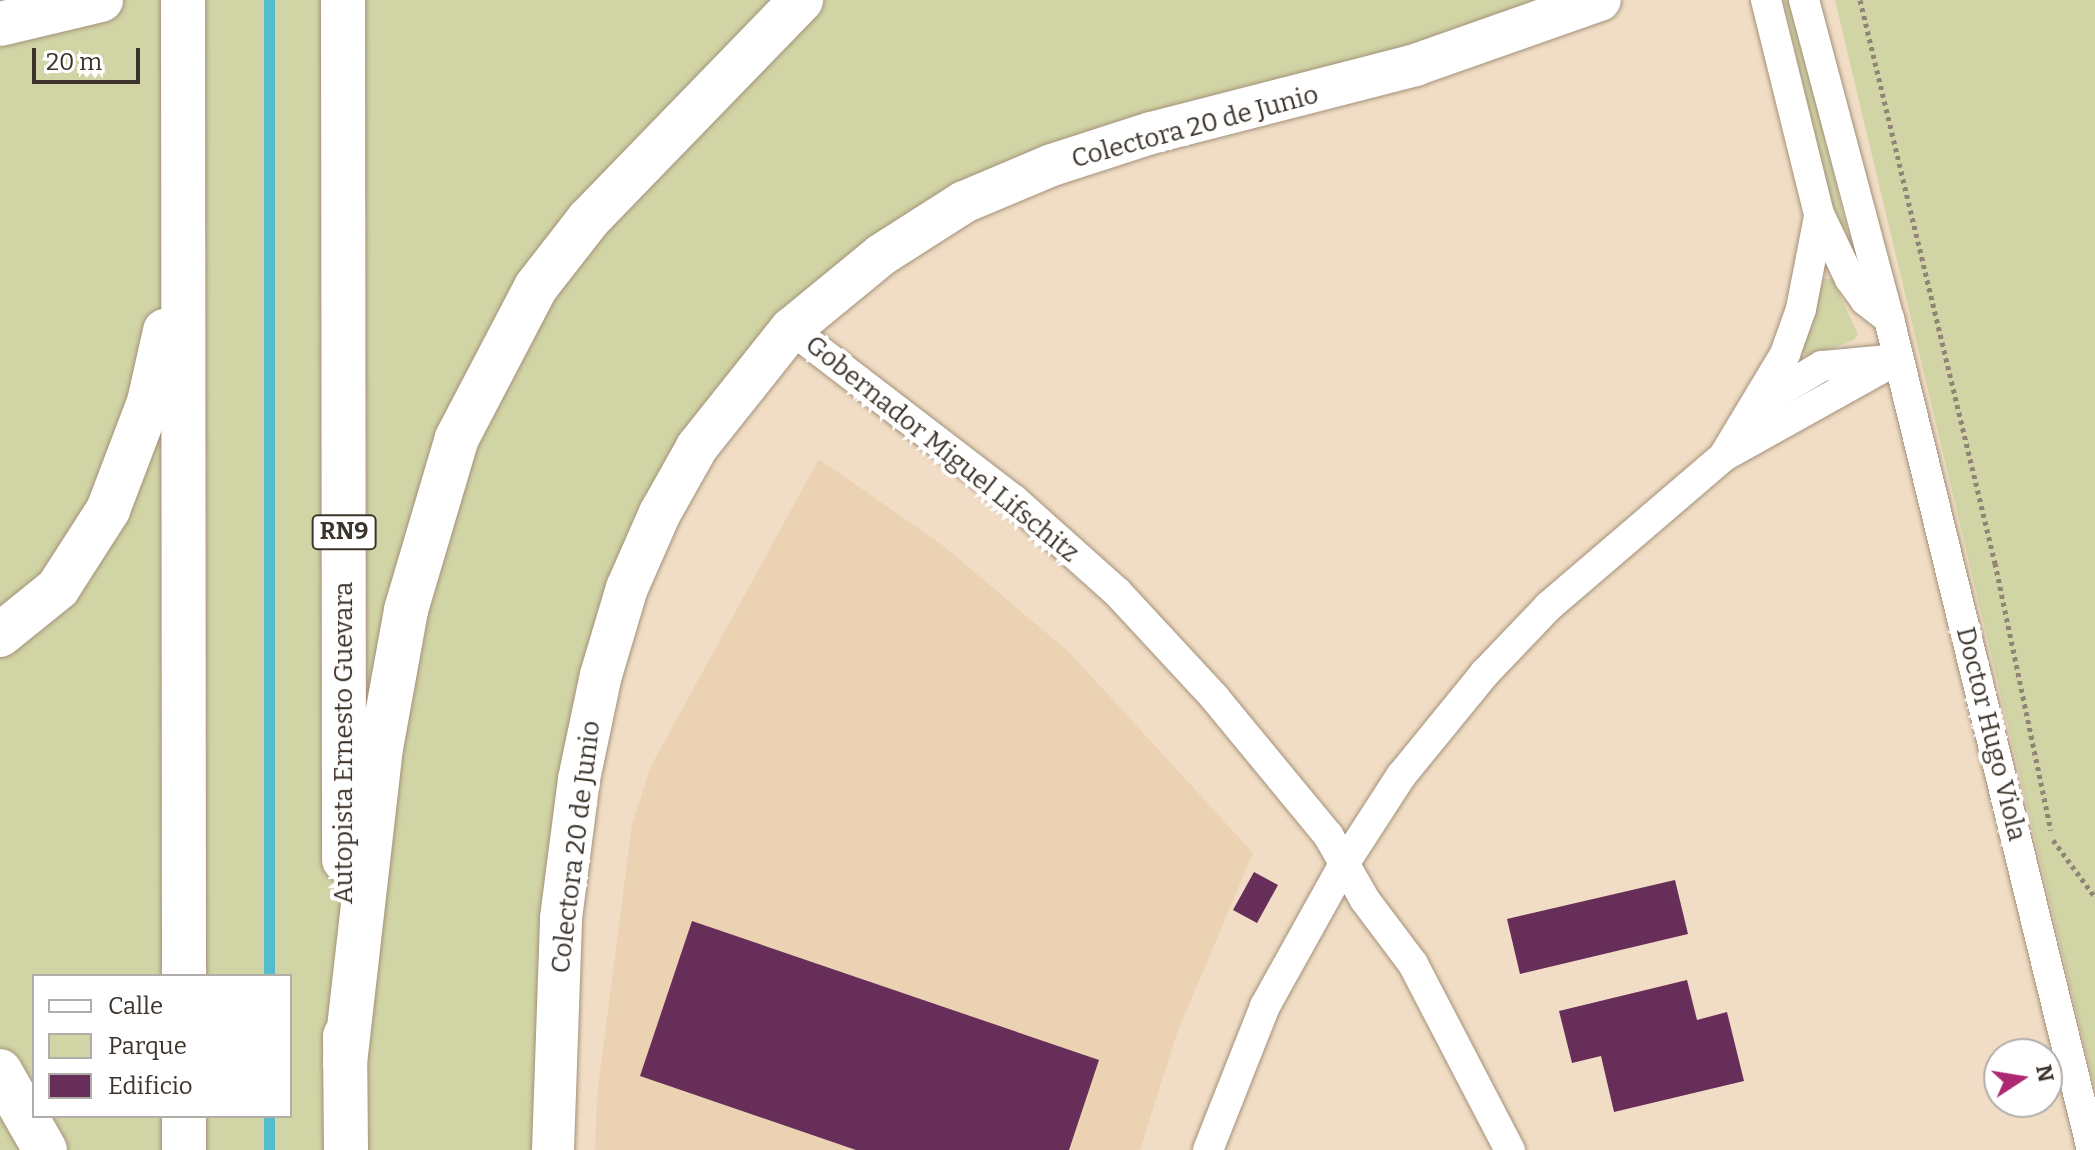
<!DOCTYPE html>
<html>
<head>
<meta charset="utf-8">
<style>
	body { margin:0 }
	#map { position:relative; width:2095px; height:1150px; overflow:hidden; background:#f1ddc5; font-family:Bitter,serif }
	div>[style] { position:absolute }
	.built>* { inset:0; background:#ead2b3 }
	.green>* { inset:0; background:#d1d4a5 }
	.stream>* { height:11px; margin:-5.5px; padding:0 5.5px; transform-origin:5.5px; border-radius:5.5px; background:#53bccd }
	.building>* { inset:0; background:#662e58 }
	.path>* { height:5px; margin-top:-2.5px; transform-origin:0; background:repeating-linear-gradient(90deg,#928474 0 4px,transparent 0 8px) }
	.roads { filter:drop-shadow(0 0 2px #a3917a) drop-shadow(0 0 2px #a3917a) }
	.street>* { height:30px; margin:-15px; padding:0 15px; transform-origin:15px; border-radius:15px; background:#fff }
	.secondary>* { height:42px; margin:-21px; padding:0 21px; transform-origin:21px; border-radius:21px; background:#fff }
	.primary>* { height:44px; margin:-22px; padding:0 22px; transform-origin:22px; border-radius:22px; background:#fff }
	.highway>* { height:44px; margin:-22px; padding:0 22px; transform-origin:22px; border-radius:22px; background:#fff }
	span { translate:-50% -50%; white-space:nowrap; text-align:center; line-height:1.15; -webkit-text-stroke:8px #fff; paint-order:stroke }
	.shield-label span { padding:2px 6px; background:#fff; border:2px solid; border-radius:6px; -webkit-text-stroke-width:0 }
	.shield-label { font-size:24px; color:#3c342b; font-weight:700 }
	.street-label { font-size:26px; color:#3c342b }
	.legend { position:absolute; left:32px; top:974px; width:260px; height:144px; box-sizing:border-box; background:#fff; border:2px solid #b1aeaa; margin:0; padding:10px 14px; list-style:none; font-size:24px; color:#3c342b }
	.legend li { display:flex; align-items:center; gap:16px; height:40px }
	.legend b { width:40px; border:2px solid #b1aeaa }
	.north { position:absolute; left:1983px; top:1038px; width:80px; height:80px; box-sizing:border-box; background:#fff; border:2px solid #b1aeaa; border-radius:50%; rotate:78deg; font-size:22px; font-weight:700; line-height:32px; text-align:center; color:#3c342b }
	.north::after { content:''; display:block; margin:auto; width:28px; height:36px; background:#ac2972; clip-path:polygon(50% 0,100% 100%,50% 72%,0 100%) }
	.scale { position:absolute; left:32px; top:48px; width:108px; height:36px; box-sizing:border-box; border:4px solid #3c342b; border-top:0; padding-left:10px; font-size:24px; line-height:28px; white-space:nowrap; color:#3c342b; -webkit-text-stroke:6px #fff; paint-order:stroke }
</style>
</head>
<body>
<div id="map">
	<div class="built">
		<div style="clip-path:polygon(819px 459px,945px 547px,1070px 653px,1253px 853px,1177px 1033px,1140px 1150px,595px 1150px,597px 1096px,632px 824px,651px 766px)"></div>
	</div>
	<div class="green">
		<div style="clip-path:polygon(evenodd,0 0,1600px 0,964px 202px,753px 373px,601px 675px,553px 1150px,0 1150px,0 0,34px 976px,290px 976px,290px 1116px,34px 1116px,34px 976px)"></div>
		<div style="clip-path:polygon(1783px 0,1793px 0,1847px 230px,1837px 228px)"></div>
		<div style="clip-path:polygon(1835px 0,2095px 0,2095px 1088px,2061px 948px)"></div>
		<div style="clip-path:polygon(1832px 278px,1858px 334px,1854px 340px,1809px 357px,1801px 351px,1824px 279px)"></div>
	</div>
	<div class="stream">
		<div style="left:269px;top:0;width:976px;rotate:90deg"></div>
		<div style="left:269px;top:1116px;width:34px;rotate:90deg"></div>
	</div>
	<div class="building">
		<div style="clip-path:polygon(1254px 872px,1278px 885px,1257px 923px,1233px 910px)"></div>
		<div style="clip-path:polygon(1675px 880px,1688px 934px,1520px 974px,1507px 919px)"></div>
		<div style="clip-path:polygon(692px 921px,1099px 1060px,1069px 1150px,856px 1150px,640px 1076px)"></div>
		<div style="clip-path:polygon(1687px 980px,1697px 1020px,1727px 1012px,1744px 1081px,1614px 1112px,1601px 1056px,1572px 1063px,1559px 1011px)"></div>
	</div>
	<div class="path">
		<div style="left:1860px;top:0;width:579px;rotate:76.52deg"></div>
		<div style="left:1995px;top:563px;width:273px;rotate:78.2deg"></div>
		<div style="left:2053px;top:840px;width:71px;rotate:53.6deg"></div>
	</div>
	<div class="roads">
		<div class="street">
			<div style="left:1766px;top:0;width:220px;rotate:76.1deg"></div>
			<div style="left:1819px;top:214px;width:72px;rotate:64.5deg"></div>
			<div style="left:1850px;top:279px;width:26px;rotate:54deg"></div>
			<div style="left:1865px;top:300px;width:31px;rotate:38deg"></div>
			<div style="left:1804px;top:0;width:330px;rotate:75.1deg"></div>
			<div style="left:1889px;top:319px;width:855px;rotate:76.27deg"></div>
			<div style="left:791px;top:329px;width:281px;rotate:37.5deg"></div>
			<div style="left:1014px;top:500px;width:138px;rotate:41.8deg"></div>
			<div style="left:1117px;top:592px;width:144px;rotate:47.2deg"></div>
			<div style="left:1215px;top:698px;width:178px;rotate:50.5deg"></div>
			<div style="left:1328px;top:835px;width:75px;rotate:60.4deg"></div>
			<div style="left:1365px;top:900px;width:80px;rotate:53.1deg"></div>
			<div style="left:1413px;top:964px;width:210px;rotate:62.5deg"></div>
			<div style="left:1763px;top:401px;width:69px;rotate:-30.7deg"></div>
			<div style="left:1822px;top:366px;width:76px;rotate:-5.3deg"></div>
			<div style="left:1725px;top:454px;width:117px;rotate:-59deg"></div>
			<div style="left:1785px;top:354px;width:48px;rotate:-70.4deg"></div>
			<div style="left:1801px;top:309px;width:95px;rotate:-79deg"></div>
			<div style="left:1208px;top:1150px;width:155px;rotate:-68.4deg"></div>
			<div style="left:1265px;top:1006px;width:162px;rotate:-60.9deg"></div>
			<div style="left:1344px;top:864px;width:105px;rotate:-57.1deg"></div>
			<div style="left:1401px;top:776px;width:133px;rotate:-50.8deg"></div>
			<div style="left:1485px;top:673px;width:93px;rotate:-46.3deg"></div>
			<div style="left:1549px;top:606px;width:230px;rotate:-40.6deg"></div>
			<div style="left:1724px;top:456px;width:199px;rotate:-29.1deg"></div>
		</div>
		<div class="secondary">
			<div style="left:553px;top:1150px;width:232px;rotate:-88deg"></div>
			<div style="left:561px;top:918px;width:140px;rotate:-82.6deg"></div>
			<div style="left:579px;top:779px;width:106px;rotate:-78.1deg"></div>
			<div style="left:601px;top:675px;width:91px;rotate:-73.4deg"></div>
			<div style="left:627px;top:588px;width:82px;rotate:-66.3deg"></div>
			<div style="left:660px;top:513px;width:76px;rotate:-60.7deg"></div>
			<div style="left:697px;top:447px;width:151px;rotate:-51.5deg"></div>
			<div style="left:791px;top:329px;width:117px;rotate:-39.4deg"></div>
			<div style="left:881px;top:255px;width:98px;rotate:-32.6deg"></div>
			<div style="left:964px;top:202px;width:95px;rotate:-22.8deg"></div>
			<div style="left:1052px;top:165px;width:104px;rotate:-17.9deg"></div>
			<div style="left:1151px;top:133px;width:273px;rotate:-14.4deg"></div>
			<div style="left:1415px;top:65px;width:196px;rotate:-19.4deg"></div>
		</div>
		<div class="primary">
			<div style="left:0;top:24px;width:104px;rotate:-13.4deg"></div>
		</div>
		<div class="highway">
			<div style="left:183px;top:0;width:976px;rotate:89.94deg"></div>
			<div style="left:343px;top:0;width:860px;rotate:89.93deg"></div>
			<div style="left:0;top:635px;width:75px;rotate:-39deg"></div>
			<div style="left:58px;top:588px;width:93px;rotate:-57.3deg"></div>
			<div style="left:108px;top:510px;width:116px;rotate:-69.2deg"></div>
			<div style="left:149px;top:402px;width:73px;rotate:-77.3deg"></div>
			<div style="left:345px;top:1036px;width:114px;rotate:89.5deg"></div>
			<div style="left:345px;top:1063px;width:317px;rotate:-83.5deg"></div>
			<div style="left:381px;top:748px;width:140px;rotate:-79.7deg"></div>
			<div style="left:406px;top:610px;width:179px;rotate:-73.5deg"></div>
			<div style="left:457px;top:438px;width:170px;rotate:-62.4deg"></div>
			<div style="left:536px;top:287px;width:86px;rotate:-52.1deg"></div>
			<div style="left:589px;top:219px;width:305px;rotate:-45.9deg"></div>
			<div style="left:0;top:1071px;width:91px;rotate:60.3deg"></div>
			<div style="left:184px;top:1116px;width:34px;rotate:90deg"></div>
		</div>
	</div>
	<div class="shield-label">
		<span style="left:344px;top:532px">RN9</span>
	</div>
	<div class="street-label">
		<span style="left:1195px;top:127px;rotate:-15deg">Colectora 20 de Junio</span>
		<span style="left:942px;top:449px;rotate:39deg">Gobernador Miguel Lifschitz</span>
		<span style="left:1991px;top:734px;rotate:76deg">Doctor Hugo Viola</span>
		<span style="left:344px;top:743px;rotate:-90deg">Autopista Ernesto Guevara</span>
		<span style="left:576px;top:847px;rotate:-83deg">Colectora 20 de Junio</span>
	</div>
	<ul class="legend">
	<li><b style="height:10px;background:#fff"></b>Calle</li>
	<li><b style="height:22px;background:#d1d4a5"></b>Parque</li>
	<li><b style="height:22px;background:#662e58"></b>Edificio</li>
	</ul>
	<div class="north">N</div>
	<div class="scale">20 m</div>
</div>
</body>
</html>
